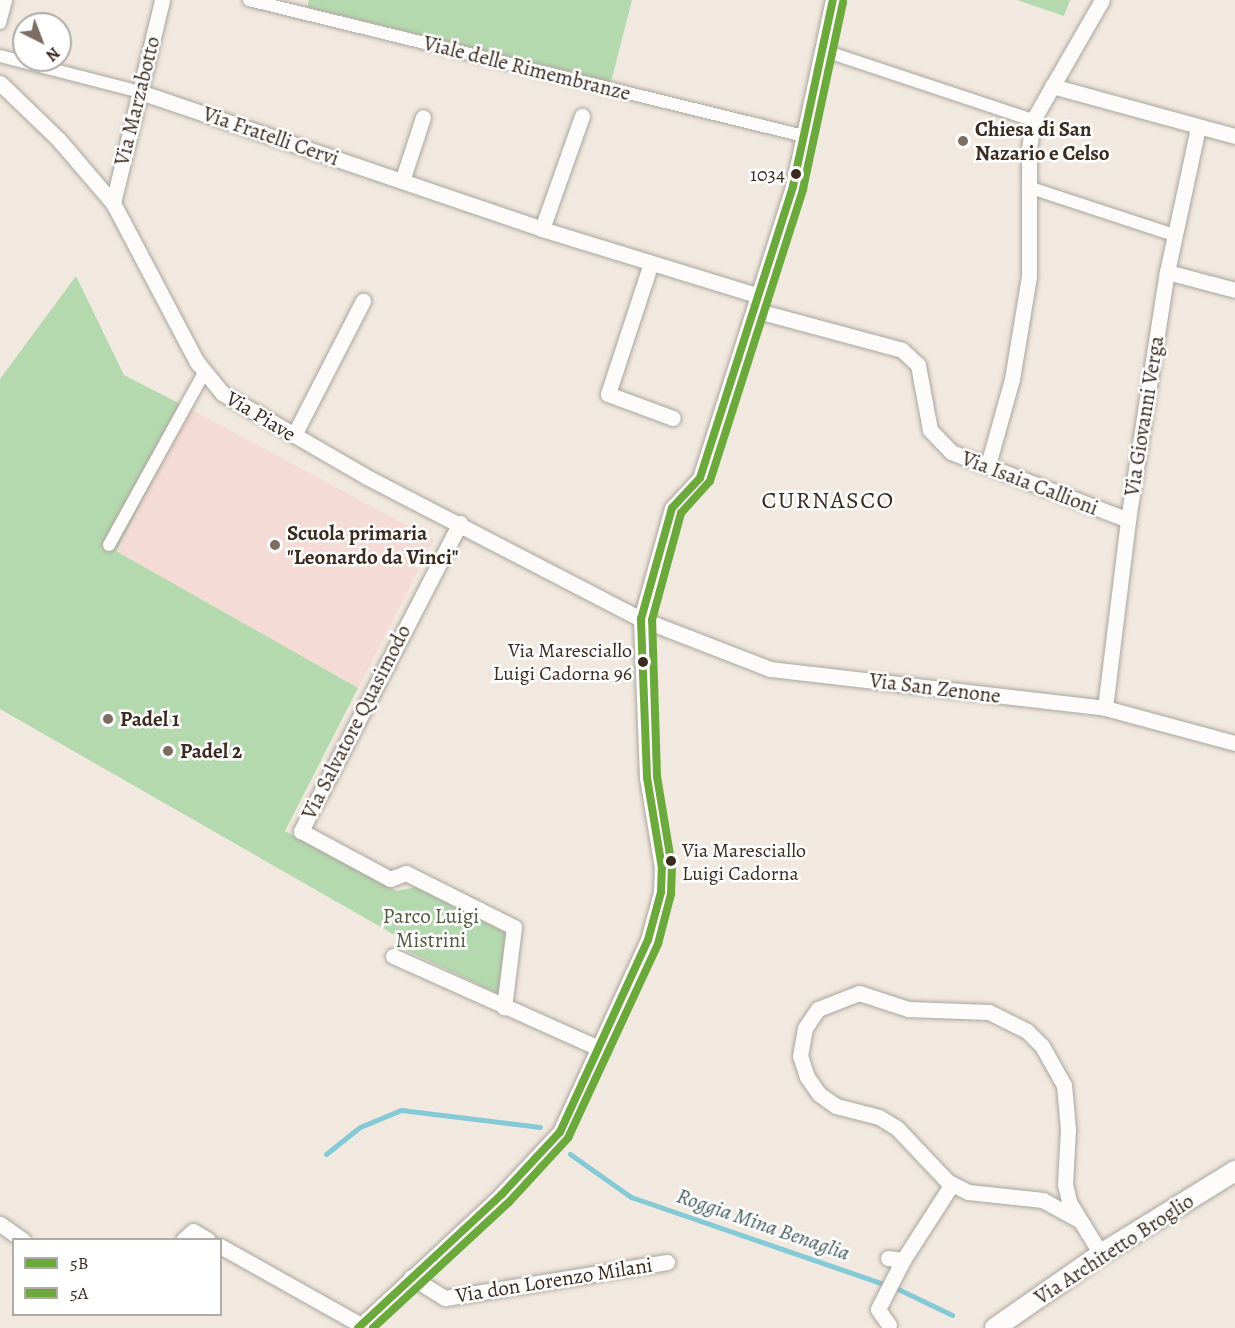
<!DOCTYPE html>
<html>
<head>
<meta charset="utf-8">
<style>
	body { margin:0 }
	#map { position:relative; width:1235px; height:1328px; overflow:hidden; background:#f1e9df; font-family:Alegreya,serif }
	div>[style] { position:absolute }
	.built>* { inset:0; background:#f4dbd5 }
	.green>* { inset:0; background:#b5d9af }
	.stream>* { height:5px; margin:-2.5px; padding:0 2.5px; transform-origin:2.5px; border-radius:2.5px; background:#83c9d6 }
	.roads { filter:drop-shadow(0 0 2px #aca59e) drop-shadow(0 0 2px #aca59e) }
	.pedestrian>* { height:12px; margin:-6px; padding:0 6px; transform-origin:6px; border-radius:6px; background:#fdfcfa }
	.minor>* { height:15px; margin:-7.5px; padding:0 7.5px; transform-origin:7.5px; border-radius:7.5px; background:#fdfcfa }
	.tertiary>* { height:20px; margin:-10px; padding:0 10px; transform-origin:10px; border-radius:10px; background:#fdfcfa }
	.bus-1>* { height:8px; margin:-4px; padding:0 4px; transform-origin:4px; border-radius:4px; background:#6ca93c }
	.bus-2>* { height:8px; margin:-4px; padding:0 4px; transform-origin:4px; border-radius:4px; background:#6ca93c }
	.dots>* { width:16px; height:16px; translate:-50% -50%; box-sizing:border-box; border:3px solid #fff; border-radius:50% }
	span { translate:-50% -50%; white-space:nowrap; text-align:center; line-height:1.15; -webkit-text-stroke:5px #fff; paint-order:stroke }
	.bus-label { font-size:20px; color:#3b2a1e }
	.right { translate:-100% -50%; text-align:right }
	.left { translate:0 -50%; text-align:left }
	.street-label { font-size:21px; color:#3b2a1e }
	.poi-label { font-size:21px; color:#3b2a1e; font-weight:700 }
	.park-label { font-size:21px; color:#515b3e }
	.water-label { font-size:22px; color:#445d5d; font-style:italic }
	.quarter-label { font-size:24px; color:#3b2a1e; letter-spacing:1.5px }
	.legend { position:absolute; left:12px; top:1238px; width:210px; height:78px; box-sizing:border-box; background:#fff; border:2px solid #b1aaa5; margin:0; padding:8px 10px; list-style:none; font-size:18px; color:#3b2a1e }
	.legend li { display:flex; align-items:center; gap:12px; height:30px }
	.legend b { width:30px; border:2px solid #b1aaa5 }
	.north { position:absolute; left:12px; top:12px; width:60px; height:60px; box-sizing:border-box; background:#fff; border:2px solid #b1aaa5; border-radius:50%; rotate:138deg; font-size:16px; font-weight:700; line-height:24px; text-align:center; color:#3b2a1e }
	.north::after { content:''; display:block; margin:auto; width:21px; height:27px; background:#7b6d62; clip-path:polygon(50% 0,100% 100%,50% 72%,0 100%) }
</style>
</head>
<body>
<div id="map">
	<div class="built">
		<div style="clip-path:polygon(190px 409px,434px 540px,358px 688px,116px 551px)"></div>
	</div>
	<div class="green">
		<div style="clip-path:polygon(309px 0,632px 0,611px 82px,307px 7px)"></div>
		<div style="clip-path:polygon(1017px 0,1070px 0,1064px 16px)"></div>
		<div style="clip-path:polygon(76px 276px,124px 375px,190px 409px,116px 551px,358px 688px,285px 831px,397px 891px,416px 887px,506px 931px,499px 994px,397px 946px,400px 938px,0 709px,0 379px)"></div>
	</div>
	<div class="stream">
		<div style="left:326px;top:1154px;width:43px;rotate:-38.5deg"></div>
		<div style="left:360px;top:1127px;width:44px;rotate:-22.5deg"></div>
		<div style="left:401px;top:1110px;width:140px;rotate:7deg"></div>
		<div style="left:570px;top:1154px;width:75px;rotate:35.2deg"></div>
		<div style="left:631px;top:1197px;width:282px;rotate:19deg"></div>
		<div style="left:898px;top:1289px;width:60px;rotate:25.7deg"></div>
	</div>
	<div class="roads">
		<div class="pedestrian">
			<div style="left:249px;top:0;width:571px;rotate:13.77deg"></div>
			<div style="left:0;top:23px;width:24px;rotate:-75deg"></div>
			<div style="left:822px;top:50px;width:222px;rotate:18.4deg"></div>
			<div style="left:0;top:56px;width:145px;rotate:14.4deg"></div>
			<div style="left:1028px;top:187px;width:154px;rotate:18.2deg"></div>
			<div style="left:109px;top:545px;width:196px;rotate:-61.1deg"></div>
		</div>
		<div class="minor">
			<div style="left:0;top:83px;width:82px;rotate:44deg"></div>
			<div style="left:59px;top:140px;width:83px;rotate:49.4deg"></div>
			<div style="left:113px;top:203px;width:180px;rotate:62.2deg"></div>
			<div style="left:197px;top:362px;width:40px;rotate:51deg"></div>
			<div style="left:222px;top:393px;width:165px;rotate:30.1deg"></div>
			<div style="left:365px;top:476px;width:311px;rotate:27.4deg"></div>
			<div style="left:641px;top:619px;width:138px;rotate:21.2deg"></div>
			<div style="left:770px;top:669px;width:337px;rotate:6.6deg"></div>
			<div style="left:1105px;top:708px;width:135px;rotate:15.1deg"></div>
			<div style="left:1052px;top:86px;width:190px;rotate:15.3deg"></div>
			<div style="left:140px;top:92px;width:425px;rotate:18.8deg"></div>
			<div style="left:542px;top:229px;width:224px;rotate:17.1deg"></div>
			<div style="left:402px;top:181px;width:67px;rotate:-71.8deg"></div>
			<div style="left:113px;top:203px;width:209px;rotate:-76.4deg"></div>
			<div style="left:542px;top:229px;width:120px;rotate:-70.5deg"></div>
			<div style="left:651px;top:263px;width:138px;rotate:108.2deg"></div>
			<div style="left:608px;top:394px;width:69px;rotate:20.3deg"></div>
			<div style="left:1167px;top:272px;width:70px;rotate:14.8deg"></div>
			<div style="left:754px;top:310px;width:153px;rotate:15.1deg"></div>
			<div style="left:902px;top:350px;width:22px;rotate:43deg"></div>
			<div style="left:918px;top:365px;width:66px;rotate:79.5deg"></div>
			<div style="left:930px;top:430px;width:30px;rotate:46deg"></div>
			<div style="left:951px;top:452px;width:190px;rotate:21deg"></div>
			<div style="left:294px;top:435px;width:151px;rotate:-62.8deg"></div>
			<div style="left:988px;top:465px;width:89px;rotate:-74.4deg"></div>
			<div style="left:1012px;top:379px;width:104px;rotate:-80.6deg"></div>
			<div style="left:1029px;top:276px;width:127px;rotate:-90deg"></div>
			<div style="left:1029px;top:149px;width:29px;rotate:-82deg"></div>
			<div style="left:1033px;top:120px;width:138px;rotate:-60.1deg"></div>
			<div style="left:460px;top:523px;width:347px;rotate:117.3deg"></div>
			<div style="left:301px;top:831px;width:101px;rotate:28.3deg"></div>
			<div style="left:390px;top:879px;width:17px;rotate:-21deg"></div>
			<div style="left:406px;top:873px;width:121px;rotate:26.6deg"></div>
			<div style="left:514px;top:927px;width:81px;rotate:97.1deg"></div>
			<div style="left:1105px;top:708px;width:189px;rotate:-83deg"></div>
			<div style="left:1128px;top:520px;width:251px;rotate:-81.1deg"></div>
			<div style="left:1167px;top:272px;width:148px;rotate:-77.9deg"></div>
			<div style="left:393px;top:956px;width:228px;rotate:24.1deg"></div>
			<div style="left:1077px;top:1219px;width:39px;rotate:-151deg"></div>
			<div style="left:1043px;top:1200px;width:75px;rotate:-173.9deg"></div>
			<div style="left:968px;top:1192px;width:22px;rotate:-153deg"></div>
			<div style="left:948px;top:1182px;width:74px;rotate:-133.4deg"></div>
			<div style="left:897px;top:1128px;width:21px;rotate:-149deg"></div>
			<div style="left:879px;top:1117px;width:44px;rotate:-165.7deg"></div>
			<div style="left:836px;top:1106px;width:21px;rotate:-145deg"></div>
			<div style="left:819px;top:1094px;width:21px;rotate:-125deg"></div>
			<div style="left:807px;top:1077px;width:22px;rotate:-108deg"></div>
			<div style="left:800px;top:1056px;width:28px;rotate:-80deg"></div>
			<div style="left:805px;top:1028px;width:23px;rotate:-56deg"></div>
			<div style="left:818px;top:1009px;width:44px;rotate:-21.3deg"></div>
			<div style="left:859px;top:993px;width:52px;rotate:18.1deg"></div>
			<div style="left:908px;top:1009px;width:81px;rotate:2.1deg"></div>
			<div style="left:989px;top:1012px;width:42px;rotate:26.6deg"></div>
			<div style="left:1027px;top:1031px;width:21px;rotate:45deg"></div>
			<div style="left:1042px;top:1046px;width:45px;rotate:60.6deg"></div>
			<div style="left:1064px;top:1085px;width:44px;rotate:84.8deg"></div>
			<div style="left:1068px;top:1129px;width:55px;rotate:93.1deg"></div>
			<div style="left:1065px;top:1184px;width:18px;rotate:77deg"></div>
			<div style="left:1069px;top:1202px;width:61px;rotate:58.4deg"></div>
			<div style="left:0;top:1224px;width:28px;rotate:35deg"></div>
			<div style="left:183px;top:1240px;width:13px;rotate:-42deg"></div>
			<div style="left:193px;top:1231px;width:17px;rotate:31deg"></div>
			<div style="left:220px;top:1246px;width:162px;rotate:29.3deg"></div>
			<div style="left:888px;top:1258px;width:15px;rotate:8deg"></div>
			<div style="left:903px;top:1260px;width:90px;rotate:-57.2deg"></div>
			<div style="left:411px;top:1277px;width:40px;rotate:32deg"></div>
			<div style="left:445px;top:1298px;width:225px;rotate:-9.2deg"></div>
			<div style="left:889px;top:1325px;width:19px;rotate:-125deg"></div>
			<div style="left:878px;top:1309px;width:55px;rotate:-63deg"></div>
			<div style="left:358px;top:1328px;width:197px;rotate:-42.9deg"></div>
			<div style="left:502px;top:1194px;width:85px;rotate:-46.9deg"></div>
			<div style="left:560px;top:1132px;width:211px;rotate:-65.4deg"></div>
			<div style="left:648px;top:940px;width:50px;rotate:-74.8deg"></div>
			<div style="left:661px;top:892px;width:24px;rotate:-88deg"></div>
			<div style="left:662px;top:868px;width:92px;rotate:-99.4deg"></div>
			<div style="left:647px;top:777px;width:158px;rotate:-92.2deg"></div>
			<div style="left:641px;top:619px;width:115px;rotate:-74.4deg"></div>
			<div style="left:672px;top:508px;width:41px;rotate:-47deg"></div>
			<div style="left:700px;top:478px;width:306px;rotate:-72.3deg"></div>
			<div style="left:793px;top:186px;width:190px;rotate:-77.9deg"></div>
		</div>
		<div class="tertiary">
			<div style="left:995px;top:1328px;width:129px;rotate:-34.9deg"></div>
			<div style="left:1101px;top:1254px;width:158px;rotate:-31.8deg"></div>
		</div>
	</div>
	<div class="bus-1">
		<div style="left:358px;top:1328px;width:197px;rotate:-42.9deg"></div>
		<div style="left:502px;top:1194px;width:85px;rotate:-46.9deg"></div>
		<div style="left:560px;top:1132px;width:211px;rotate:-65.4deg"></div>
		<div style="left:648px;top:940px;width:50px;rotate:-74.8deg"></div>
		<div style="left:661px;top:892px;width:24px;rotate:-88deg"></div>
		<div style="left:662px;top:868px;width:92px;rotate:-99.4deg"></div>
		<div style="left:647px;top:777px;width:158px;rotate:-92.2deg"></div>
		<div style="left:641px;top:619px;width:115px;rotate:-74.4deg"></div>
		<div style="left:672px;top:508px;width:41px;rotate:-47deg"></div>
		<div style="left:700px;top:478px;width:306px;rotate:-72.3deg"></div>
		<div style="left:793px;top:186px;width:190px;rotate:-77.9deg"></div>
	</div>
	<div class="bus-2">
		<div style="left:373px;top:1328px;width:185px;rotate:-42.8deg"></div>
		<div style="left:509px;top:1202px;width:87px;rotate:-47.3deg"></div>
		<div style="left:568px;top:1138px;width:214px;rotate:-65.1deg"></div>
		<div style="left:658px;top:944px;width:52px;rotate:-75.4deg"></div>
		<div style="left:671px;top:894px;width:27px;rotate:-88deg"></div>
		<div style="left:672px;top:867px;width:92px;rotate:-99.4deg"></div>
		<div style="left:657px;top:776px;width:156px;rotate:-91.8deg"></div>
		<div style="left:652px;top:620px;width:111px;rotate:-74.8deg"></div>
		<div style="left:681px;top:513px;width:43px;rotate:-47.8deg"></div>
		<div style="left:710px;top:481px;width:306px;rotate:-72.3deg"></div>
		<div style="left:803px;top:189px;width:191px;rotate:-77.9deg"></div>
	</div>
	<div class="dots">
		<div style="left:963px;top:141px;background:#7b6d62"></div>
		<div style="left:796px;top:174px;background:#3b2a1e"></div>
		<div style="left:275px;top:545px;background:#7b6d62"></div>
		<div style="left:643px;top:662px;background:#3b2a1e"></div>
		<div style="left:108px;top:719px;background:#7b6d62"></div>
		<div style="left:168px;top:751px;background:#7b6d62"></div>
		<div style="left:671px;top:861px;background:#3b2a1e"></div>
	</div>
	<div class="bus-label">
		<span class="right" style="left:785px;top:174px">1034</span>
		<span class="right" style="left:632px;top:662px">Via Maresciallo<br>Luigi Cadorna 96</span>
		<span class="left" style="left:682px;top:862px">Via Maresciallo<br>Luigi Cadorna</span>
	</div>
	<div class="street-label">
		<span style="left:527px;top:68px;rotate:14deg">Viale delle Rimembranze</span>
		<span style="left:137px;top:101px;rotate:-76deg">Via Marzabotto</span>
		<span style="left:271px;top:136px;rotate:19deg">Via Fratelli Cervi</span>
		<span style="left:261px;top:416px;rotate:31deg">Via Piave</span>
		<span style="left:1144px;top:416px;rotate:-81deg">Via Giovanni Verga</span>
		<span style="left:1030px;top:483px;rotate:21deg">Via Isaia Callioni</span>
		<span style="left:935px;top:688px;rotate:7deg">Via San Zenone</span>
		<span style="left:356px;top:722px;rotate:-63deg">Via Salvatore Quasimodo</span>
		<span style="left:1114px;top:1249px;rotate:-33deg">Via Architetto Broglio</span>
		<span style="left:554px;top:1280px;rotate:-9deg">Via don Lorenzo Milani</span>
	</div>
	<div class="poi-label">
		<span class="left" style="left:975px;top:141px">Chiesa di San<br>Nazario e Celso</span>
		<span class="left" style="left:287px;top:545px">Scuola primaria<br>"Leonardo da Vinci"</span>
		<span class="left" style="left:120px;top:719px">Padel 1</span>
		<span class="left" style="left:180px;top:751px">Padel 2</span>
	</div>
	<div class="park-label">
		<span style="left:431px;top:928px">Parco Luigi<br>Mistrini</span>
	</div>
	<div class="water-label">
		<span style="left:763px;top:1225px;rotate:19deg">Roggia Mina Benaglia</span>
	</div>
	<div class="quarter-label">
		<span style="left:828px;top:501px">CURNASCO</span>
	</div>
	<ul class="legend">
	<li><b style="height:8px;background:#6ca93c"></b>5B</li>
	<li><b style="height:8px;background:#6ca93c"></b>5A</li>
	</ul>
	<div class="north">N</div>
</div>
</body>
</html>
